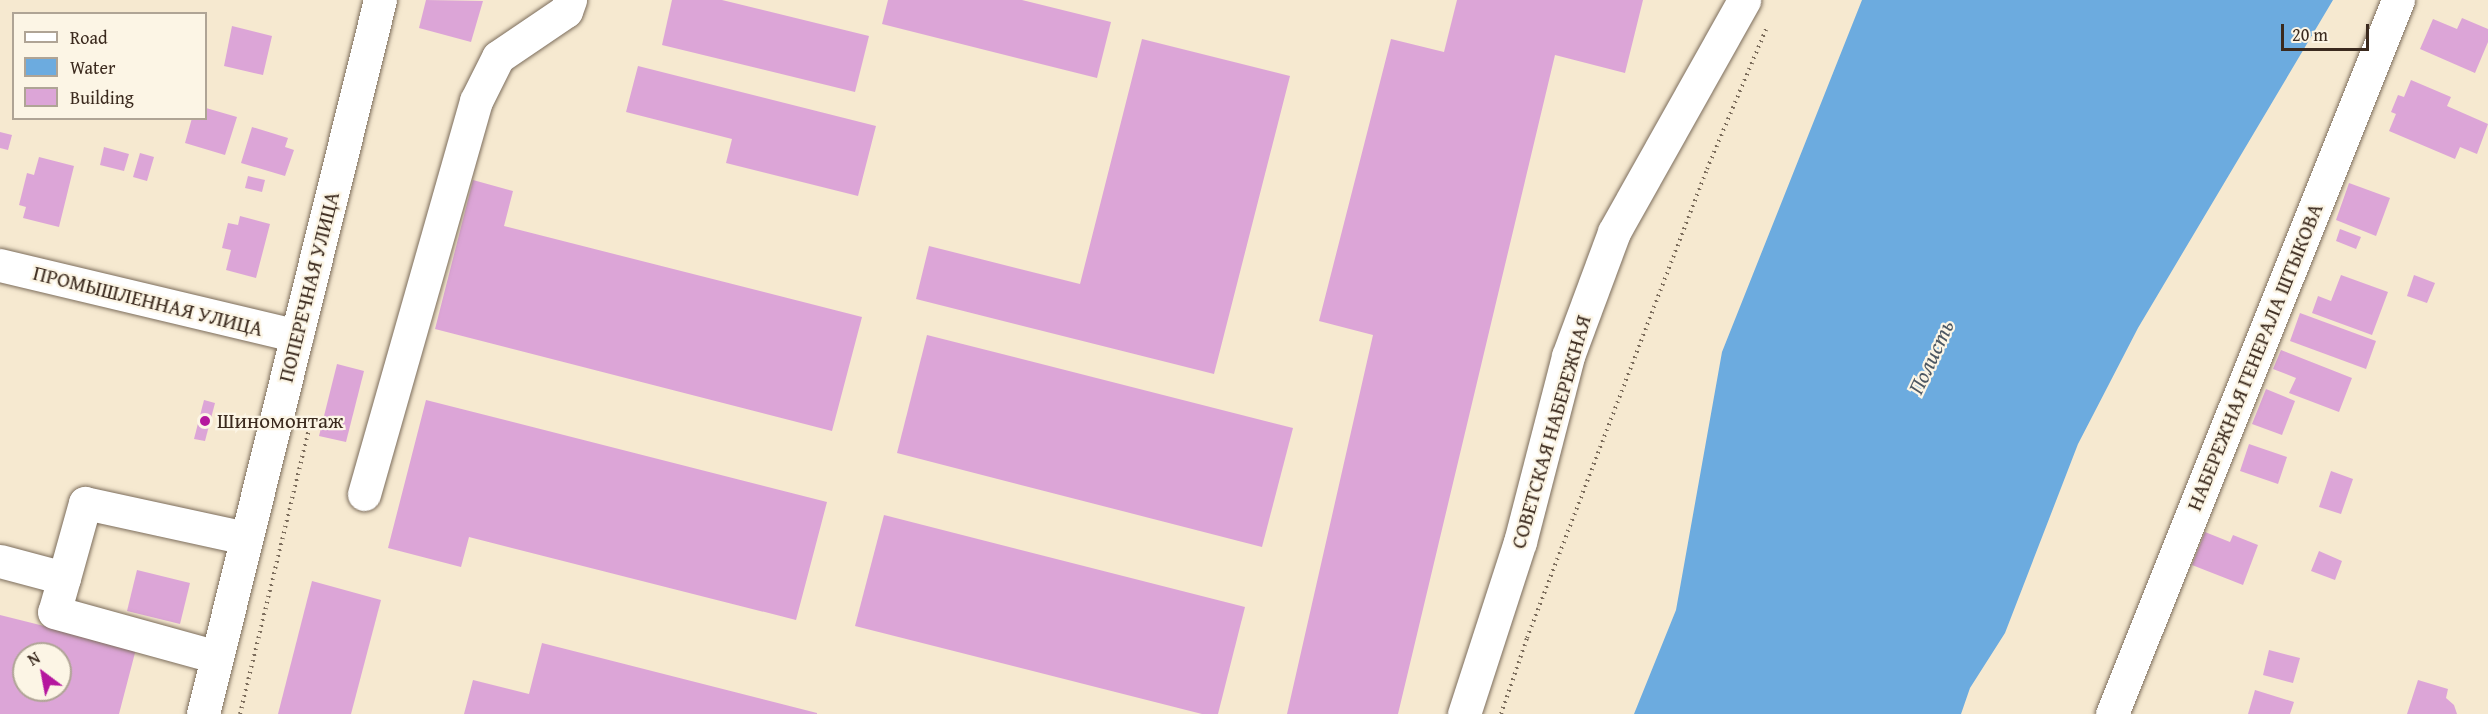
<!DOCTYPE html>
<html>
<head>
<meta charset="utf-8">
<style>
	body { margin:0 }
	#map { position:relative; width:2488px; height:714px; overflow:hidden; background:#f6e9d0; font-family:"Gentium Book Plus",serif }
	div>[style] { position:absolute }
	.water>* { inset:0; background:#6cabdf }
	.building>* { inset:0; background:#dca5d7 }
	.path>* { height:4px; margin-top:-2px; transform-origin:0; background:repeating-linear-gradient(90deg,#7c6d5c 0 1.5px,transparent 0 6px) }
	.roads { filter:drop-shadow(0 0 2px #7c6d5c) drop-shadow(0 0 2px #7c6d5c) }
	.minor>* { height:33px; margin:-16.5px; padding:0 16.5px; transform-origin:16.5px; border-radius:16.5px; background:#fff }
	.dots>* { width:16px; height:16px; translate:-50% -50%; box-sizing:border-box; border:3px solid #fcf5e5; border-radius:50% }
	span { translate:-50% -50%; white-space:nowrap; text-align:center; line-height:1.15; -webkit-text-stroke:4.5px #fcf5e5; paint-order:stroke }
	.street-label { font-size:21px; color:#3b2a1e }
	.poi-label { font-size:21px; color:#3b2a1e }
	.left { translate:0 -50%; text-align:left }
	.water-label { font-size:22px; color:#4c5762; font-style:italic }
	.legend { position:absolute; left:12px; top:12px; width:195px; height:108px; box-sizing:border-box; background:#fcf5e5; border:2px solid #afa495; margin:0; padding:8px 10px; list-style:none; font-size:18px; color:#3b2a1e }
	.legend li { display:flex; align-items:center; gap:12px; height:30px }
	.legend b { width:30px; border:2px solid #afa495 }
	.north { position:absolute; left:12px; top:642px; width:60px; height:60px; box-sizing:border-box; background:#fcf5e5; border:2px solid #afa495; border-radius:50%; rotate:328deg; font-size:16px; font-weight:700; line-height:24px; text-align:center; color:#3b2a1e }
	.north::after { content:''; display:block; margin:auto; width:21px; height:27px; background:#b5179e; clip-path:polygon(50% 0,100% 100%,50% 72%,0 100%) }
	.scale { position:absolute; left:2281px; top:24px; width:88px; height:27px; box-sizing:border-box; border:3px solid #3b2a1e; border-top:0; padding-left:8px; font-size:18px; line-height:21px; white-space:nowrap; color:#3b2a1e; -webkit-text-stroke:4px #fcf5e5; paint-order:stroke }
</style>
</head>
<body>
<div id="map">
	<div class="water">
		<div style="clip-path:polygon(1862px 0,2333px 0,2138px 328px,2078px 444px,2005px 633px,1970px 688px,1961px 714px,1634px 714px,1676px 610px,1722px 352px)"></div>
	</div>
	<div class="building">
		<div style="clip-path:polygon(426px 0,483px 1px,471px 42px,419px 28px)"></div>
		<div style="clip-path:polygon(672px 0,722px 0,869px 36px,855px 92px,662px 45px)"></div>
		<div style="clip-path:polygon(888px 0,1022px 0,1111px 22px,1097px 78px,882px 24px)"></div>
		<div style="clip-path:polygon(1457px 0,1643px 0,1625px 73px,1555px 55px,1398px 714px,1287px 714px,1373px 335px,1319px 321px,1391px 39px,1444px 52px)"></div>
		<div style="clip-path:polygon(2462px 18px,2488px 29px,2488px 42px,2475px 73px,2420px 49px,2433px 19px,2457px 29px)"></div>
		<div style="clip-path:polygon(232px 26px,272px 36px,263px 75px,224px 66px)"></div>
		<div style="clip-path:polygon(1142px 39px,1290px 76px,1214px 374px,916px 299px,929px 246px,1080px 284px)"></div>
		<div style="clip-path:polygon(638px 66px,876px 126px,858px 196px,726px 163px,732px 139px,626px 112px)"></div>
		<div style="clip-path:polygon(2411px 80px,2451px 97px,2447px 106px,2488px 124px,2477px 154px,2460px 147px,2455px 159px,2389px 131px,2396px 114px,2391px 112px,2398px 95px,2404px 97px)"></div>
		<div style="clip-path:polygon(206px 108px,237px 117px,225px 155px,185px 143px,192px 118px,206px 118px)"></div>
		<div style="clip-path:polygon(252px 127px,288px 138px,285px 147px,294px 150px,285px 176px,241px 163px)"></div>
		<div style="clip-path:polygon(0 132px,12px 135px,8px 150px,0 148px)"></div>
		<div style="clip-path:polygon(104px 147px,129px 154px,124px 171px,100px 165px)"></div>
		<div style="clip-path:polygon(140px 153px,154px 157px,147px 181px,133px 177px)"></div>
		<div style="clip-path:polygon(39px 157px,74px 166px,59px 227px,23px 218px,26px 207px,19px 205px,27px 173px,34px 175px)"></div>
		<div style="clip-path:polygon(248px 176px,265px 180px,262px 192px,245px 188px)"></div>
		<div style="clip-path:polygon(473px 180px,513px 191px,504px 226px,862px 317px,832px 431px,435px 329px)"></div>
		<div style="clip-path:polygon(2349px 183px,2390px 198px,2376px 236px,2336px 220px)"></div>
		<div style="clip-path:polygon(240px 216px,270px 224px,256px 278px,226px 270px,231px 250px,222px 248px,228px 223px,238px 225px)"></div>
		<div style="clip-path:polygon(2340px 229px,2361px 237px,2356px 249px,2336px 241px)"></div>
		<div style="clip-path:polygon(2341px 275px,2388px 292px,2372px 335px,2312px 313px,2318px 296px,2331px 301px)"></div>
		<div style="clip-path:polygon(2414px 275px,2435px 283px,2427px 303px,2407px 296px)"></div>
		<div style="clip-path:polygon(2300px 313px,2376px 341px,2366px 369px,2290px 341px)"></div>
		<div style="clip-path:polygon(927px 335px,1293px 428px,1262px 547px,897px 453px)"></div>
		<div style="clip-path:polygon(2281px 350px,2352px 378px,2339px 412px,2289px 393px,2296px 378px,2273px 369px)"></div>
		<div style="clip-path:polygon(337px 364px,364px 371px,346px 442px,319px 436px)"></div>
		<div style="clip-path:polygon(2266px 389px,2295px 401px,2282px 435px,2252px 424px)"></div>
		<div style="clip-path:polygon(204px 400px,215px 403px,205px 441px,194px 439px)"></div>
		<div style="clip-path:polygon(426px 400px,827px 502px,796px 620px,469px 537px,461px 567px,388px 548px)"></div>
		<div style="clip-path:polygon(2249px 444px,2287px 457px,2278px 484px,2240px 471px)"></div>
		<div style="clip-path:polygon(2331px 471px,2353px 479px,2341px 514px,2319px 507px)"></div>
		<div style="clip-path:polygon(884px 515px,1245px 607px,1218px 714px,1202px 714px,855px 626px)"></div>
		<div style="clip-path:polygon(2205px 532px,2230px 542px,2233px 535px,2258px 545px,2243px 585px,2192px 565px)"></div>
		<div style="clip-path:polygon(2319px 551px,2342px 561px,2335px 580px,2311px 571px)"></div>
		<div style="clip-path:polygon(137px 570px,190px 583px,180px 624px,127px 611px)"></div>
		<div style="clip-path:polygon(312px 581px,381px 600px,351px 714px,278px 714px)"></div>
		<div style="clip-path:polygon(evenodd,0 615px,136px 649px,119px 714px,0 714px,0 615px,24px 654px,60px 654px,60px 690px,24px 690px,24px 654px)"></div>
		<div style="clip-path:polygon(542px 643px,817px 713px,817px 714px,464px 714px,473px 680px,529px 694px)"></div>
		<div style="clip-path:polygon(2269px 650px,2300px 658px,2293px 683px,2263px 675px)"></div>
		<div style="clip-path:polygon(2418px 680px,2448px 689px,2446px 698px,2454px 705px,2457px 714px,2407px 714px)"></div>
		<div style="clip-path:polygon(2255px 690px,2294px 702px,2290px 714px,2248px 714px)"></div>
	</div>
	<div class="path">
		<div style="left:240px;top:714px;width:302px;rotate:-76.4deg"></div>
		<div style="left:1501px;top:714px;width:80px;rotate:-71.1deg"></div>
		<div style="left:1527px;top:638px;width:502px;rotate:-69deg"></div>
		<div style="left:1707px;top:169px;width:152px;rotate:-67.1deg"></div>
	</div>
	<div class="roads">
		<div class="minor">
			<div style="left:0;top:265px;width:305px;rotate:13.4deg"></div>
			<div style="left:364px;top:494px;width:409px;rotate:-74.1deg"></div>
			<div style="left:476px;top:101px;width:49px;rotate:-63.4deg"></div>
			<div style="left:498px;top:57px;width:82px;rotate:-34.1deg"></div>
			<div style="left:566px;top:11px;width:12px;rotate:-70deg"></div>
			<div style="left:0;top:561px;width:66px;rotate:14.9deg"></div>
			<div style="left:64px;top:578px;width:35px;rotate:106deg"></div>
			<div style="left:54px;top:612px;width:169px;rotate:15.4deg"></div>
			<div style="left:64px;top:578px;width:78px;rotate:-74.4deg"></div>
			<div style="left:85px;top:503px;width:164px;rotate:12.3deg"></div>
			<div style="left:203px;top:714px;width:736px;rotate:-76.08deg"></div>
			<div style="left:1464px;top:714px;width:181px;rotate:-72deg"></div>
			<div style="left:1520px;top:542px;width:192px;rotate:-75.5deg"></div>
			<div style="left:1568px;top:356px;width:132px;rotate:-69.6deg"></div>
			<div style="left:1614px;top:232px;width:266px;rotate:-60.7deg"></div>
			<div style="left:2112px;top:714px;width:769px;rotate:-68.17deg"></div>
		</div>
	</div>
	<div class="dots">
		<div style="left:205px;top:421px;background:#b5179e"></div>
	</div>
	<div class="street-label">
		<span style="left:309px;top:287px;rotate:-76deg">ПОПЕРЕЧНАЯ УЛИЦА</span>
		<span style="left:148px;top:301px;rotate:14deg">ПРОМЫШЛЕННАЯ УЛИЦА</span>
		<span style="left:2255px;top:357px;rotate:-68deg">НАБЕРЕЖНАЯ ГЕНЕРАЛА ШТЫКОВА</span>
		<span style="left:1551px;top:432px;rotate:-74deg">СОВЕТСКАЯ НАБЕРЕЖНАЯ</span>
	</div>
	<div class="poi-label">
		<span class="left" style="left:217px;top:421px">Шиномонтаж</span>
	</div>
	<div class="water-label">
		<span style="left:1931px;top:357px;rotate:-65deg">Полисть</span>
	</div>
	<ul class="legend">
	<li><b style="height:8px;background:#fff"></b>Road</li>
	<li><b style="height:16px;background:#6cabdf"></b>Water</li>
	<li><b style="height:16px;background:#dca5d7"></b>Building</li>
	</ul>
	<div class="north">N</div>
	<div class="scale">20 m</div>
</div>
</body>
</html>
